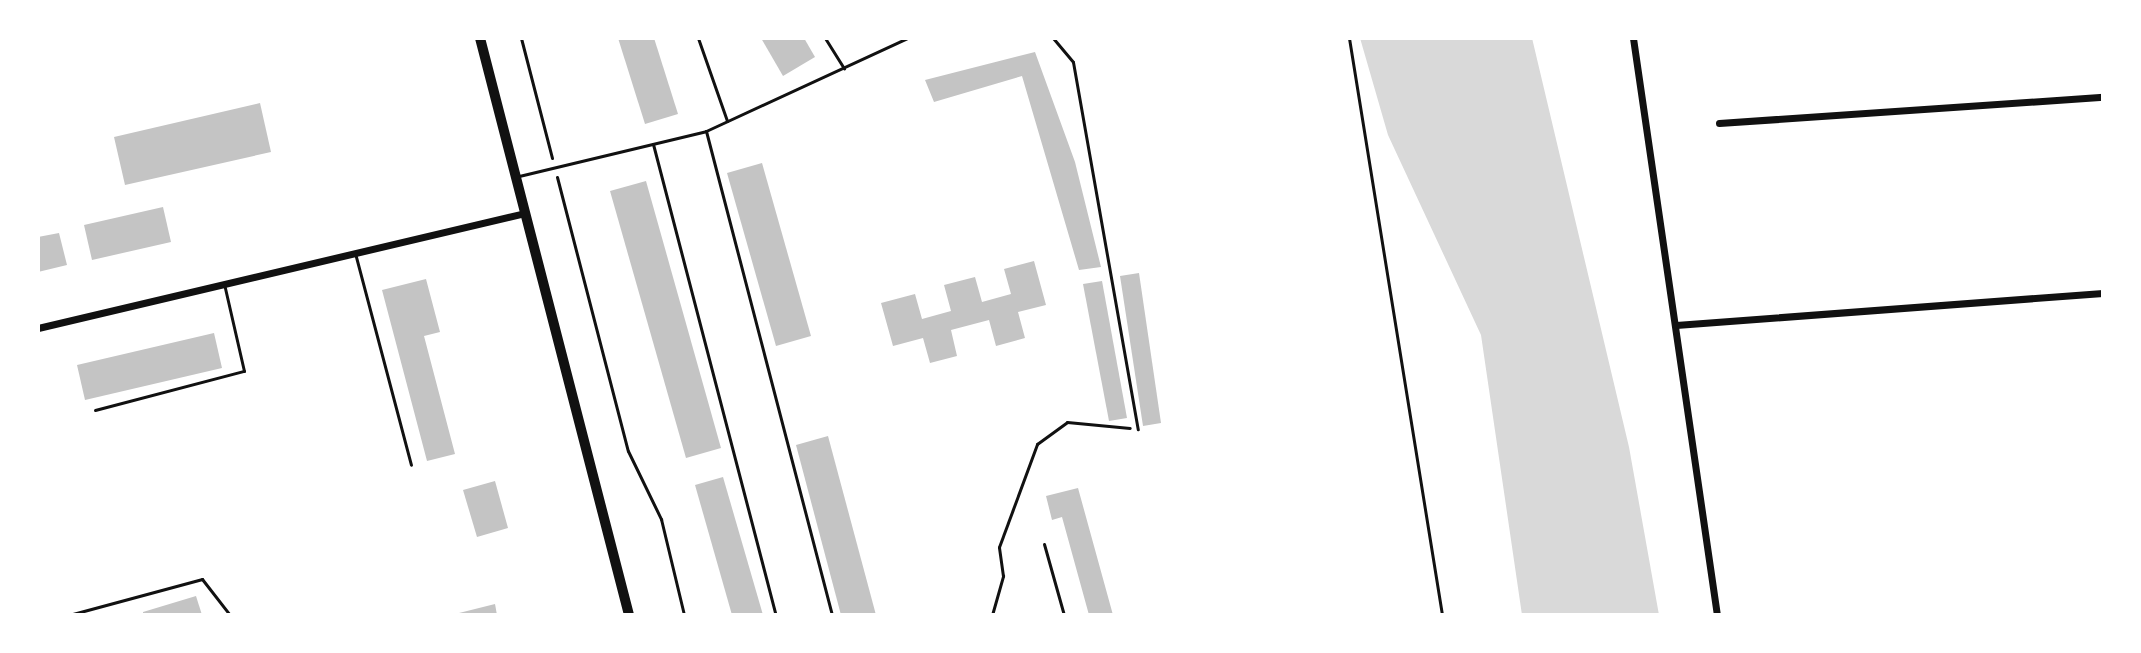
<!DOCTYPE html>
<html>
<head>
<meta charset="utf-8">
<style>
	body { margin:0 }
	#map { position:relative; width:2141px; height:653px; overflow:hidden; background:#fff; font-family:Manrope,sans-serif }
	div>[style] { position:absolute }
	.water>* { inset:0; background:#d9d9d9 }
	.building>* { inset:0; background:#c4c4c4 }
	.path>* { height:3px; margin:-1.5px; padding:0 1.5px; transform-origin:1.5px; border-radius:1.5px; background:#111 }
	.service>* { height:3px; margin:-1.5px; padding:0 1.5px; transform-origin:1.5px; border-radius:1.5px; background:#111 }
	.minor>* { height:7px; margin:-3.5px; padding:0 3.5px; transform-origin:3.5px; border-radius:3.5px; background:#111 }
	.secondary>* { height:10px; margin:-5px; padding:0 5px; transform-origin:5px; border-radius:5px; background:#111 }
	span { translate:-50% -50%; white-space:nowrap; text-align:center; line-height:1.15; -webkit-text-stroke:8px #fff; paint-order:stroke }
	.frame { position:absolute; inset:0; border:40px solid #fff; pointer-events:none }
</style>
</head>
<body>
<div id="map">
	<div class="water">
		<div style="clip-path:polygon(1360px 38px,1532px 38px,1629px 447px,1659px 615px,1522px 615px,1481px 335px,1388px 135px)"></div>
	</div>
	<div class="building">
		<div style="clip-path:polygon(618px 38px,654px 38px,678px 114px,645px 124px)"></div>
		<div style="clip-path:polygon(761px 38px,804px 38px,815px 57px,783px 76px)"></div>
		<div style="clip-path:polygon(1035px 52px,1075px 162px,1101px 267px,1079px 270px,1022px 76px,934px 102px,925px 80px)"></div>
		<div style="clip-path:polygon(260px 103px,271px 152px,125px 185px,114px 137px)"></div>
		<div style="clip-path:polygon(762px 163px,811px 336px,776px 346px,727px 173px)"></div>
		<div style="clip-path:polygon(646px 181px,721px 448px,686px 458px,610px 191px)"></div>
		<div style="clip-path:polygon(163px 207px,171px 242px,92px 260px,84px 225px)"></div>
		<div style="clip-path:polygon(59px 233px,67px 265px,38px 272px,38px 237px)"></div>
		<div style="clip-path:polygon(1034px 261px,1046px 305px,1018px 312px,1025px 338px,996px 346px,989px 320px,951px 330px,957px 356px,930px 363px,923px 338px,893px 346px,881px 303px,915px 294px,922px 319px,951px 311px,944px 285px,975px 277px,982px 302px,1011px 294px,1004px 269px)"></div>
		<div style="clip-path:polygon(1139px 273px,1161px 423px,1143px 426px,1120px 276px)"></div>
		<div style="clip-path:polygon(426px 279px,440px 332px,424px 336px,455px 454px,427px 461px,382px 290px)"></div>
		<div style="clip-path:polygon(1102px 281px,1127px 418px,1109px 421px,1083px 284px)"></div>
		<div style="clip-path:polygon(214px 333px,222px 368px,85px 400px,77px 365px)"></div>
		<div style="clip-path:polygon(828px 436px,876px 615px,841px 615px,796px 445px)"></div>
		<div style="clip-path:polygon(723px 477px,763px 615px,732px 615px,695px 485px)"></div>
		<div style="clip-path:polygon(495px 481px,508px 528px,477px 537px,463px 490px)"></div>
		<div style="clip-path:polygon(1078px 488px,1113px 615px,1089px 615px,1062px 517px,1052px 520px,1046px 496px)"></div>
		<div style="clip-path:polygon(196px 596px,202px 615px,143px 615px,143px 612px)"></div>
		<div style="clip-path:polygon(495px 604px,497px 615px,455px 615px,455px 614px)"></div>
	</div>
	<div class="path">
		<div style="left:521px;top:38px;width:124px;rotate:75.5deg"></div>
		<div style="left:1349px;top:38px;width:584px;rotate:80.84deg"></div>
		<div style="left:557px;top:177px;width:283px;rotate:75.5deg"></div>
		<div style="left:628px;top:451px;width:76px;rotate:64.1deg"></div>
		<div style="left:661px;top:519px;width:99px;rotate:76.5deg"></div>
		<div style="left:992px;top:615px;width:41px;rotate:-74.2deg"></div>
		<div style="left:1003px;top:576px;width:29px;rotate:-98deg"></div>
		<div style="left:999px;top:547px;width:110px;rotate:-69.7deg"></div>
		<div style="left:1037px;top:444px;width:37px;rotate:-36deg"></div>
		<div style="left:1067px;top:422px;width:63px;rotate:5.4deg"></div>
	</div>
	<div class="service">
		<div style="left:698px;top:38px;width:88px;rotate:70.7deg"></div>
		<div style="left:825px;top:38px;width:36px;rotate:58deg"></div>
		<div style="left:1053px;top:38px;width:31px;rotate:50deg"></div>
		<div style="left:1073px;top:62px;width:373px;rotate:80deg"></div>
		<div style="left:706px;top:131px;width:500px;rotate:75.41deg"></div>
		<div style="left:653px;top:144px;width:487px;rotate:75.4deg"></div>
		<div style="left:519px;top:176px;width:192px;rotate:-13.5deg"></div>
		<div style="left:706px;top:131px;width:221px;rotate:-24.8deg"></div>
		<div style="left:355px;top:253px;width:219px;rotate:75.2deg"></div>
		<div style="left:95px;top:410px;width:154px;rotate:-14.7deg"></div>
		<div style="left:244px;top:371px;width:89px;rotate:-102.9deg"></div>
		<div style="left:1044px;top:544px;width:74px;rotate:74.3deg"></div>
		<div style="left:69px;top:615px;width:138px;rotate:-15.1deg"></div>
		<div style="left:202px;top:579px;width:46px;rotate:52.1deg"></div>
	</div>
	<div class="minor">
		<div style="left:1633px;top:38px;width:583px;rotate:81.72deg"></div>
		<div style="left:1719px;top:123px;width:385px;rotate:-3.9deg"></div>
		<div style="left:1676px;top:325px;width:428px;rotate:-4.3deg"></div>
		<div style="left:38px;top:328px;width:500px;rotate:-13.29deg"></div>
	</div>
	<div class="secondary">
		<div style="left:480px;top:38px;width:596px;rotate:75.52deg"></div>
	</div>
	<div class="frame"></div>
</div>
</body>
</html>
